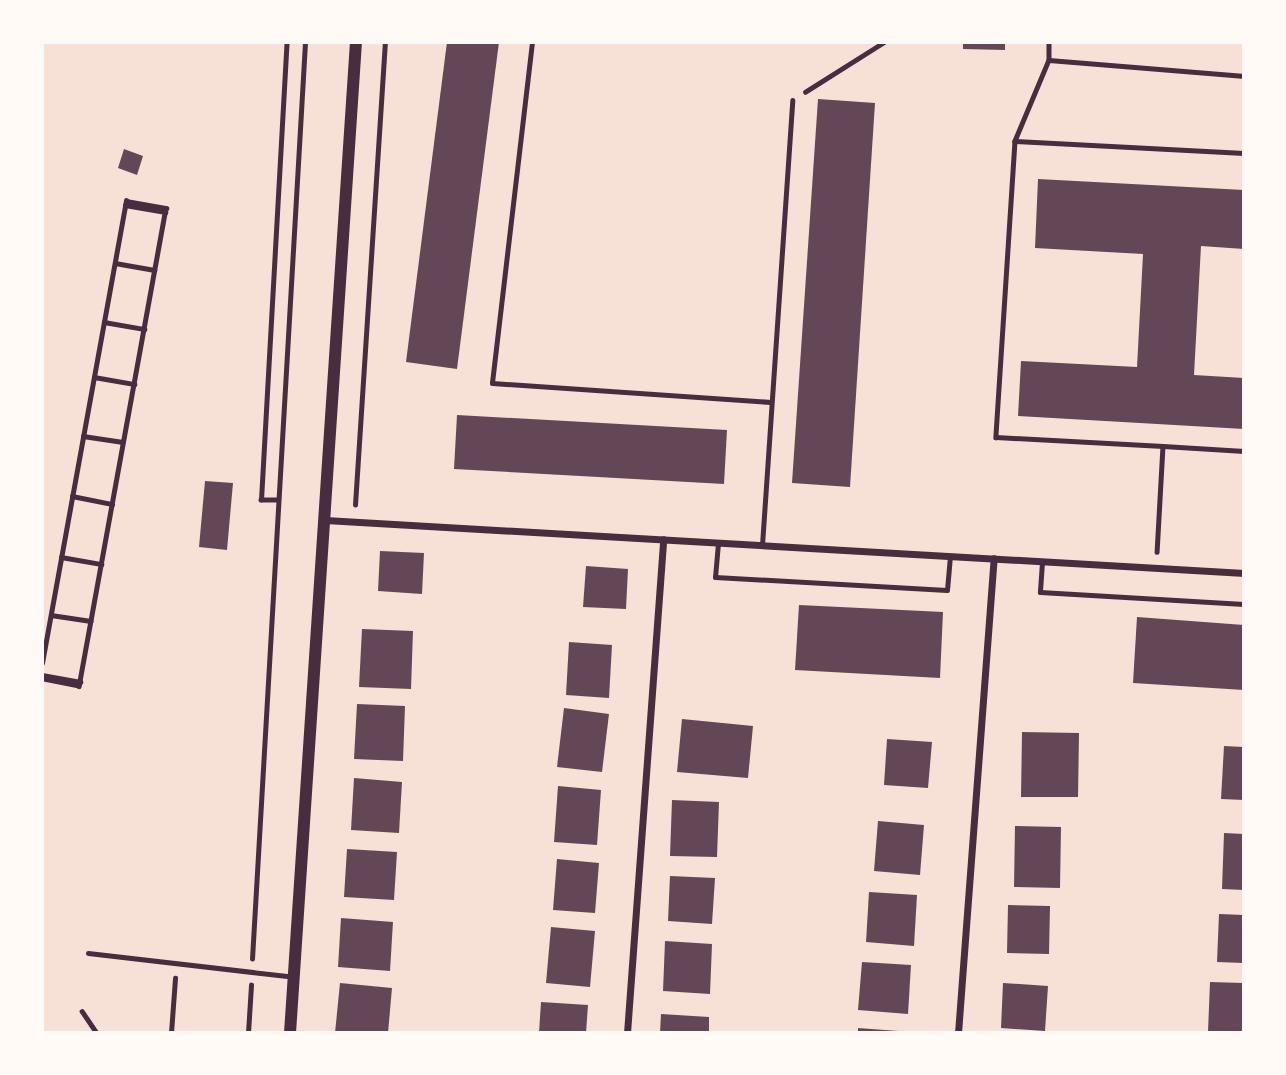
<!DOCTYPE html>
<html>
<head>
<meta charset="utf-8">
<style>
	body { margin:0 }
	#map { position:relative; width:1286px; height:1075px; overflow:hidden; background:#f7e1d7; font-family:"Fira Sans Condensed",sans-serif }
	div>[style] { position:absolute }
	.building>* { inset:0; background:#644757 }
	.path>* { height:4.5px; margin:-2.25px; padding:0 2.25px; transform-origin:2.25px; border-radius:2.25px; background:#4a2c40 }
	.service>* { height:5px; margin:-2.5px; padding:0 2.5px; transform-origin:2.5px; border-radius:2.5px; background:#4a2c40 }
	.minor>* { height:7px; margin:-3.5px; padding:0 3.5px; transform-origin:3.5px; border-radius:3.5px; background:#4a2c40 }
	.tertiary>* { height:12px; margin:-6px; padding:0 6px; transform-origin:6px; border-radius:6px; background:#4a2c40 }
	span { translate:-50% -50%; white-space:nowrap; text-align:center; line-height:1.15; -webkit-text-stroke:5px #fffaf5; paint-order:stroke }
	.frame { position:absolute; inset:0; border:44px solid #fffaf5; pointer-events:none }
</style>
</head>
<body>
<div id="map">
	<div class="building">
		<div style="clip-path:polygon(447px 42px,499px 42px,457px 369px,406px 362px)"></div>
		<div style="clip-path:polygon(963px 42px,1005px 42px,1005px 50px,963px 49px)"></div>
		<div style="clip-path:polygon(818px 99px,875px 103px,850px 487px,792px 483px)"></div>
		<div style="clip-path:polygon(124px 149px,143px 156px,137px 175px,118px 168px)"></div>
		<div style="clip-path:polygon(1038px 179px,1244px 190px,1244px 249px,1201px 246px,1194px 375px,1244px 378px,1244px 429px,1018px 416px,1021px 361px,1137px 367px,1143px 254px,1035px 248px)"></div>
		<div style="clip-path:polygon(457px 415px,727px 430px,724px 484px,454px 469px)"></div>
		<div style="clip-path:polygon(205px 481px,233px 483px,227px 550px,199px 547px)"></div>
		<div style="clip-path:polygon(380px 551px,424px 553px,422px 594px,378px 591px)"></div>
		<div style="clip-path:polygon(586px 566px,628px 569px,626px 609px,583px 607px)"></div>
		<div style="clip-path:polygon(799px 605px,943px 612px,940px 678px,795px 670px)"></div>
		<div style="clip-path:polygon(1137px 617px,1244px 625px,1244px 690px,1133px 683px)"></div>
		<div style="clip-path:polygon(362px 629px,413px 631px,411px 689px,359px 687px)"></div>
		<div style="clip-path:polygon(569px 642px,612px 645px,609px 698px,566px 695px)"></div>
		<div style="clip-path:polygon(357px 704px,405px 706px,403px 761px,354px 759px)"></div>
		<div style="clip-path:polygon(564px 708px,609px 714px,602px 772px,557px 767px)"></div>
		<div style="clip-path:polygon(682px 719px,753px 726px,748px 778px,677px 772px)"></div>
		<div style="clip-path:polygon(1022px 732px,1079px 733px,1078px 797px,1021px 797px)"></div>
		<div style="clip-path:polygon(887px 739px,932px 742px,928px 788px,884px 785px)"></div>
		<div style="clip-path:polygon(1224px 746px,1244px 747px,1244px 800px,1221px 799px)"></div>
		<div style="clip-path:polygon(354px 778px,402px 782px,399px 833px,351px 830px)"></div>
		<div style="clip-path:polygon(558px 786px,601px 790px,597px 845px,554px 842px)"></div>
		<div style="clip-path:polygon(672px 800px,719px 802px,717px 857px,670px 856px)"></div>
		<div style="clip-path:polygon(878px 821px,924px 825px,920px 875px,874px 871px)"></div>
		<div style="clip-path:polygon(1015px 826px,1061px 827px,1060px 888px,1014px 887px)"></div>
		<div style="clip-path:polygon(1224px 833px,1244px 834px,1244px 890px,1222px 889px)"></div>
		<div style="clip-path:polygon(347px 849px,397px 852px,394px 900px,344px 897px)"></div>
		<div style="clip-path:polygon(557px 859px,599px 863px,595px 913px,553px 910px)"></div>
		<div style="clip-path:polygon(670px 876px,715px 878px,712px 924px,668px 921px)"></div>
		<div style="clip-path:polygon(869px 892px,917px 895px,914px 946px,866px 942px)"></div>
		<div style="clip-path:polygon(1008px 905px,1050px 906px,1049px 954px,1007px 953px)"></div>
		<div style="clip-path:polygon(1219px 914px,1244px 915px,1244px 963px,1217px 962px)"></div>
		<div style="clip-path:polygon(341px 918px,393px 922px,390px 971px,338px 967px)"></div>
		<div style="clip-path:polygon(551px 927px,595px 931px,590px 987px,546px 983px)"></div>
		<div style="clip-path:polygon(665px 941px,712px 944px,710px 994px,663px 991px)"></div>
		<div style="clip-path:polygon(862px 962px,911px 965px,908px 1014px,858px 1010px)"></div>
		<div style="clip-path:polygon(1210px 982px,1244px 983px,1244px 1033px,1208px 1032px)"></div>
		<div style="clip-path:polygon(340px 983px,392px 988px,388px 1033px,335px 1033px)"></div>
		<div style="clip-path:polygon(1003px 983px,1048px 986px,1045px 1031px,1001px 1028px)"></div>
		<div style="clip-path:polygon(541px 1002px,588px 1005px,586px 1033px,539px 1033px)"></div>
		<div style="clip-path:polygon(661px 1014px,709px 1017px,709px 1033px,660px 1033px)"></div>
		<div style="clip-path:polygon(858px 1028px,898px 1031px,898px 1033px,858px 1033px)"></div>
	</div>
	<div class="path">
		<div style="left:1049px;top:42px;width:18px;rotate:90deg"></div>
		<div style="left:1049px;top:60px;width:196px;rotate:4.7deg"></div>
		<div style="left:1049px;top:60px;width:88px;rotate:112.8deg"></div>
		<div style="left:1015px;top:141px;width:297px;rotate:93.7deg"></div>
		<div style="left:996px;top:437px;width:167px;rotate:3.1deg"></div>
		<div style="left:1163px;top:446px;width:106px;rotate:93.2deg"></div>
		<div style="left:805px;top:92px;width:93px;rotate:-32.3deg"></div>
		<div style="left:1015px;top:141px;width:229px;rotate:3deg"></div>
		<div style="left:125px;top:205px;width:41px;rotate:9.9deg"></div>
		<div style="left:115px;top:263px;width:40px;rotate:10deg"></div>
		<div style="left:104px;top:322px;width:41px;rotate:9.9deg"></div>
		<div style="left:94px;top:377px;width:41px;rotate:9.9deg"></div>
		<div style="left:83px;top:436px;width:40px;rotate:8.5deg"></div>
		<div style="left:1163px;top:446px;width:81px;rotate:3.5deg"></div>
		<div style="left:72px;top:496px;width:41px;rotate:11.3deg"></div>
		<div style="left:278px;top:500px;width:17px;rotate:180deg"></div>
		<div style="left:261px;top:500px;width:459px;rotate:-86.8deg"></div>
		<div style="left:355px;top:505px;width:464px;rotate:-86.3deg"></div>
		<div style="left:61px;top:557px;width:41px;rotate:9.9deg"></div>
		<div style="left:51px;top:615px;width:40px;rotate:8.5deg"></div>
		<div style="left:42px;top:663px;width:470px;rotate:-79.7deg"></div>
		<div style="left:126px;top:201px;width:41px;rotate:9.9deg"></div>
		<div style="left:166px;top:208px;width:486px;rotate:100.3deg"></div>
		<div style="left:79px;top:686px;width:38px;rotate:-169deg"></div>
		<div style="left:42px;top:675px;width:39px;rotate:10deg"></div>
		<div style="left:252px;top:959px;width:919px;rotate:-86.69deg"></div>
		<div style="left:82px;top:1011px;width:27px;rotate:56deg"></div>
		<div style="left:171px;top:1033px;width:55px;rotate:-85.8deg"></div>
		<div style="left:248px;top:1033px;width:48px;rotate:-86.4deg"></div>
	</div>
	<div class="service">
		<div style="left:532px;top:42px;width:343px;rotate:96.7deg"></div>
		<div style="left:492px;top:383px;width:279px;rotate:3.9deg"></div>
		<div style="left:718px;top:543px;width:34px;rotate:95deg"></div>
		<div style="left:715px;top:577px;width:232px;rotate:3.2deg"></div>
		<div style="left:947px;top:590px;width:34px;rotate:-85deg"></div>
		<div style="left:762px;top:545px;width:446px;rotate:-86.1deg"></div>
		<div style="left:1042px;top:562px;width:30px;rotate:94deg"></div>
		<div style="left:1040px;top:592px;width:204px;rotate:3.4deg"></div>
		<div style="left:88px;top:953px;width:207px;rotate:6.6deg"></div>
	</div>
	<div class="minor">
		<div style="left:325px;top:520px;width:921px;rotate:3.3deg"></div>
		<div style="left:627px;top:1033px;width:495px;rotate:-85.8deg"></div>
		<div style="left:958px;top:1033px;width:476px;rotate:-85.7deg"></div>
	</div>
	<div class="tertiary">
		<div style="left:290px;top:1033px;width:993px;rotate:-86.19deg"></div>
	</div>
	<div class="frame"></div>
</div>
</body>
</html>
